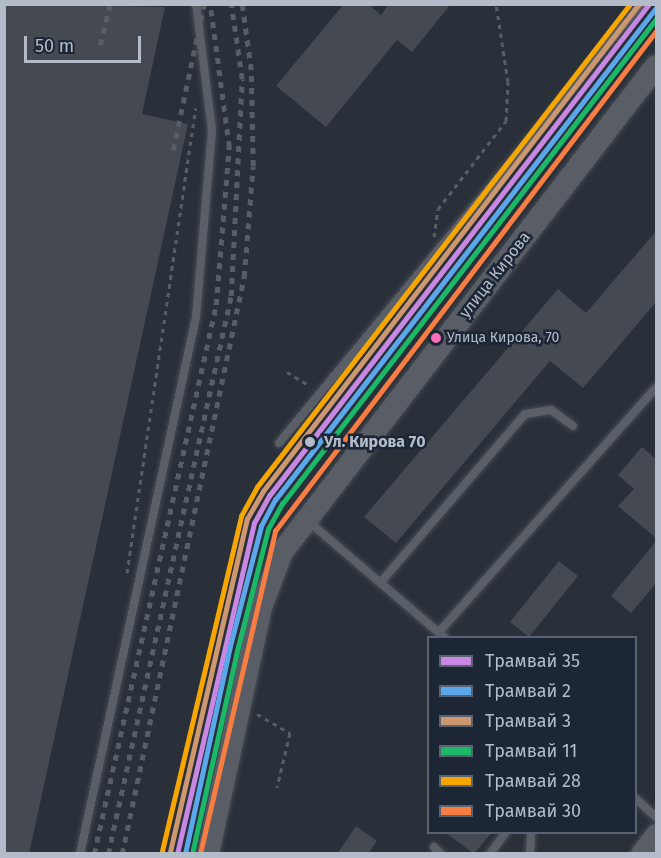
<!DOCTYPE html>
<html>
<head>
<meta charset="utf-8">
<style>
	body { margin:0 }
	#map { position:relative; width:661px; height:858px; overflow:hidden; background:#2a303a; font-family:"Fira Sans",sans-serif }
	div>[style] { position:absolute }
	.building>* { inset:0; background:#444952 }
	.path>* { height:3px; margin-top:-1.5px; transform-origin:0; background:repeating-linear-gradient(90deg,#585e64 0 4.5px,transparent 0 9px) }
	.roads { filter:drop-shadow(0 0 2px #464b52) drop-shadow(0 0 2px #464b52) }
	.service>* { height:8px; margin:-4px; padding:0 4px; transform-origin:4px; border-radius:4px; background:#5a5f67 }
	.tertiary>* { height:20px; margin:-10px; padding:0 10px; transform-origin:10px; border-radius:10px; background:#5a5f67 }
	.secondary>* { height:22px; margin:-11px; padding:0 11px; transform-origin:11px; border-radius:11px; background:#595d65 }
	.rail>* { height:4.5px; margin-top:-2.25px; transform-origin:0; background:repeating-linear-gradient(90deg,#595d65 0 6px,transparent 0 12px) }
	.tram-1>* { height:4.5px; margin:-2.25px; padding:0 2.25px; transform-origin:2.25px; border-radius:2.25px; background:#c787e3 }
	.tram-2>* { height:4.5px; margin:-2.25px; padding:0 2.25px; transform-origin:2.25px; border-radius:2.25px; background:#5aa8eb }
	.tram-3>* { height:4.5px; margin:-2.25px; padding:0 2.25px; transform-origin:2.25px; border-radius:2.25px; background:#cd976f }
	.tram-4>* { height:4.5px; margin:-2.25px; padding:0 2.25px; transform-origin:2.25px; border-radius:2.25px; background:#1ab867 }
	.tram-5>* { height:4.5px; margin:-2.25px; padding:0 2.25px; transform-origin:2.25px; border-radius:2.25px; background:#f7a600 }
	.tram-6>* { height:4.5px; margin:-2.25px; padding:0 2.25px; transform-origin:2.25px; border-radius:2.25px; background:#f77d43 }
	.dots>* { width:16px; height:16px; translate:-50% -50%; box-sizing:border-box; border:3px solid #1d2635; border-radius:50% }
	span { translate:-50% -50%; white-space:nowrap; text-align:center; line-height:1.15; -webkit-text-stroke:5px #1d2635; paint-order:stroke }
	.bus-label { font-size:14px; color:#b4bcca }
	.left { translate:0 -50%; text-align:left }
	.street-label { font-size:16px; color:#b4bcca }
	.stop-label { font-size:16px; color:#b4bcca; font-weight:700 }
	.frame { position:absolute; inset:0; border:6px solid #b4bcca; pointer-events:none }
	.legend { position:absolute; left:427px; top:636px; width:210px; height:198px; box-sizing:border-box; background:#1d2635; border:2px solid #596271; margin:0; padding:8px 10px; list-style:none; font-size:18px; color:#b4bcca }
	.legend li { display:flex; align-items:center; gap:12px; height:30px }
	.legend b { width:30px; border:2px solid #596271 }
	.scale { position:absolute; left:24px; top:36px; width:117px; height:27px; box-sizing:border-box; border:3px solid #b4bcca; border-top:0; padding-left:8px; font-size:18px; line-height:21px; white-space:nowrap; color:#b4bcca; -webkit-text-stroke:4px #1d2635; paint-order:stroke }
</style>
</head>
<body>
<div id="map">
	<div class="building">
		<div style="clip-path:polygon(4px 4px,165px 7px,142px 114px,188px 124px,29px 854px,4px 854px)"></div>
		<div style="clip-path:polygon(344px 4px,368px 4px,381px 15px,389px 4px,451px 4px,412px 52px,397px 40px,326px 127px,276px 86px)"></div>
		<div style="clip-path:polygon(657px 230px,657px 301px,583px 388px,550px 361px,396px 543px,364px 517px,558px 289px,586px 313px)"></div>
		<div style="clip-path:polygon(642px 447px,657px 460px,657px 539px,618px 506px,634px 489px,618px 475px)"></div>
		<div style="clip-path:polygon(657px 540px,657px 582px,631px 613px,611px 596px)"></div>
		<div style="clip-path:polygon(559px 561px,578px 576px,529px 637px,510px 622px)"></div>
		<div style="clip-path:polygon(356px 826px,377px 841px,368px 854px,337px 854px)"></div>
		<div style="clip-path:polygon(445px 832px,492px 832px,474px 854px)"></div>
	</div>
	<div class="path">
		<div style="left:434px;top:237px;width:28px;rotate:-82deg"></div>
		<div style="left:438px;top:209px;width:111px;rotate:-52.3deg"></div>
		<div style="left:506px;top:121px;width:39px;rotate:-87deg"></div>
		<div style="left:508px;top:82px;width:79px;rotate:-98.7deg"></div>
		<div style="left:287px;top:372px;width:27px;rotate:31deg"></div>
		<div style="left:127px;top:573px;width:470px;rotate:-81.6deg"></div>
		<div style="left:257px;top:714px;width:38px;rotate:30deg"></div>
		<div style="left:290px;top:733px;width:56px;rotate:103.5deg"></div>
	</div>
	<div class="roads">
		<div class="service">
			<div style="left:279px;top:443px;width:569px;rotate:-50.49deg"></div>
			<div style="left:308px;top:521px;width:180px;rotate:40.5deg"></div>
			<div style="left:381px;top:582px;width:221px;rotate:-49.4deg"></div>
			<div style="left:525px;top:414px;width:26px;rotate:-9deg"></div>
			<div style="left:551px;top:410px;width:27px;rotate:36deg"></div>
			<div style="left:439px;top:632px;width:327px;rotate:-48.4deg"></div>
			<div style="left:636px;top:799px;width:27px;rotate:42deg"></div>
			<div style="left:434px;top:847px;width:10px;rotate:45deg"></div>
			<div style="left:80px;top:854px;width:549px;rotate:-77.81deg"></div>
			<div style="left:196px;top:317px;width:188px;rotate:-85.1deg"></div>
			<div style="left:212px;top:130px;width:127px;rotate:-97.2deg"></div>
			<div style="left:490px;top:854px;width:27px;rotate:-54deg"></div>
			<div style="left:530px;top:854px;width:22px;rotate:-87deg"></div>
		</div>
		<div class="tertiary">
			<div style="left:641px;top:854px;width:25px;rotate:-53deg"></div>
		</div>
		<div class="secondary">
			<div style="left:208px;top:854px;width:253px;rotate:-77.9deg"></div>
			<div style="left:261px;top:607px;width:59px;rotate:-69.1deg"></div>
			<div style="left:282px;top:552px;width:613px;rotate:-52.42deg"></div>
		</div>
	</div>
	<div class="rail">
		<div style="left:100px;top:45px;width:42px;rotate:-76.3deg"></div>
		<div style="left:173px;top:150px;width:149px;rotate:-78deg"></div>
		<div style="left:94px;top:854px;width:562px;rotate:-77.47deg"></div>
		<div style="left:216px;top:305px;width:159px;rotate:-85.3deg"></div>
		<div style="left:229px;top:147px;width:144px;rotate:-97.6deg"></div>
		<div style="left:108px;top:854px;width:571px;rotate:-77.57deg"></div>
		<div style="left:231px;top:296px;width:217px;rotate:-87.1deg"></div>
		<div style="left:242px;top:79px;width:76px;rotate:-98.3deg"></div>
		<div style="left:122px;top:854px;width:590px;rotate:-78.06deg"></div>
		<div style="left:244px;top:277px;width:111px;rotate:-85.4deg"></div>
		<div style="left:253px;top:166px;width:96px;rotate:-91.2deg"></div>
		<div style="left:251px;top:70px;width:67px;rotate:-97.8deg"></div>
	</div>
	<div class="tram-1">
		<div style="left:177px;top:854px;width:340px;rotate:-76.9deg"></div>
		<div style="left:254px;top:523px;width:31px;rotate:-61deg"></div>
		<div style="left:269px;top:496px;width:622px;rotate:-52.32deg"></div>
	</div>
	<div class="tram-2">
		<div style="left:185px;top:854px;width:213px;rotate:-77.8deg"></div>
		<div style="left:230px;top:646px;width:124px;rotate:-75.5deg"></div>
		<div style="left:261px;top:526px;width:30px;rotate:-62deg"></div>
		<div style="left:275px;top:500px;width:621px;rotate:-52.26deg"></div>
	</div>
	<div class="tram-3">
		<div style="left:170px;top:852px;width:342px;rotate:-77deg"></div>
		<div style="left:247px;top:519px;width:32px;rotate:-60deg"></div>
		<div style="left:263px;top:491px;width:615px;rotate:-52.33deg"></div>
	</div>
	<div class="tram-4">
		<div style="left:192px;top:854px;width:212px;rotate:-77.5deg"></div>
		<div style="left:238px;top:647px;width:122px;rotate:-75.7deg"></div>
		<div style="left:268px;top:529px;width:29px;rotate:-61deg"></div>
		<div style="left:282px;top:504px;width:612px;rotate:-52.36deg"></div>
	</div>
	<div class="tram-5">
		<div style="left:162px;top:851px;width:344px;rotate:-76.7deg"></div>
		<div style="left:241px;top:516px;width:33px;rotate:-61deg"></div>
		<div style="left:257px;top:487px;width:610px;rotate:-52.32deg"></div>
	</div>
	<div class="tram-6">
		<div style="left:200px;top:854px;width:332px;rotate:-76.9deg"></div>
		<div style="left:275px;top:531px;width:629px;rotate:-52.69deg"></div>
	</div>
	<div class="dots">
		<div style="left:436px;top:338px;background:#fb6dba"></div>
		<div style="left:310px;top:442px;background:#b4bcca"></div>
	</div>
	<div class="bus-label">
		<span class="left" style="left:447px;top:338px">Улица Кирова, 70</span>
	</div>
	<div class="street-label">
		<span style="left:495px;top:275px;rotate:-52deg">улица Кирова</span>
	</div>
	<div class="stop-label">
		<span class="left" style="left:324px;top:442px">Ул. Кирова 70</span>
	</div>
	<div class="frame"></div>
	<ul class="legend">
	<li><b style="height:8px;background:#c787e3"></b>Трамвай 35</li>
	<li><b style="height:8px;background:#5aa8eb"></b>Трамвай 2</li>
	<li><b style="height:8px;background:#cd976f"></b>Трамвай 3</li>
	<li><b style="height:8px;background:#1ab867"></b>Трамвай 11</li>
	<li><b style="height:8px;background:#f7a600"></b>Трамвай 28</li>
	<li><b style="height:8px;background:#f77d43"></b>Трамвай 30</li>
	</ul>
	<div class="scale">50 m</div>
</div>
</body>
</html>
